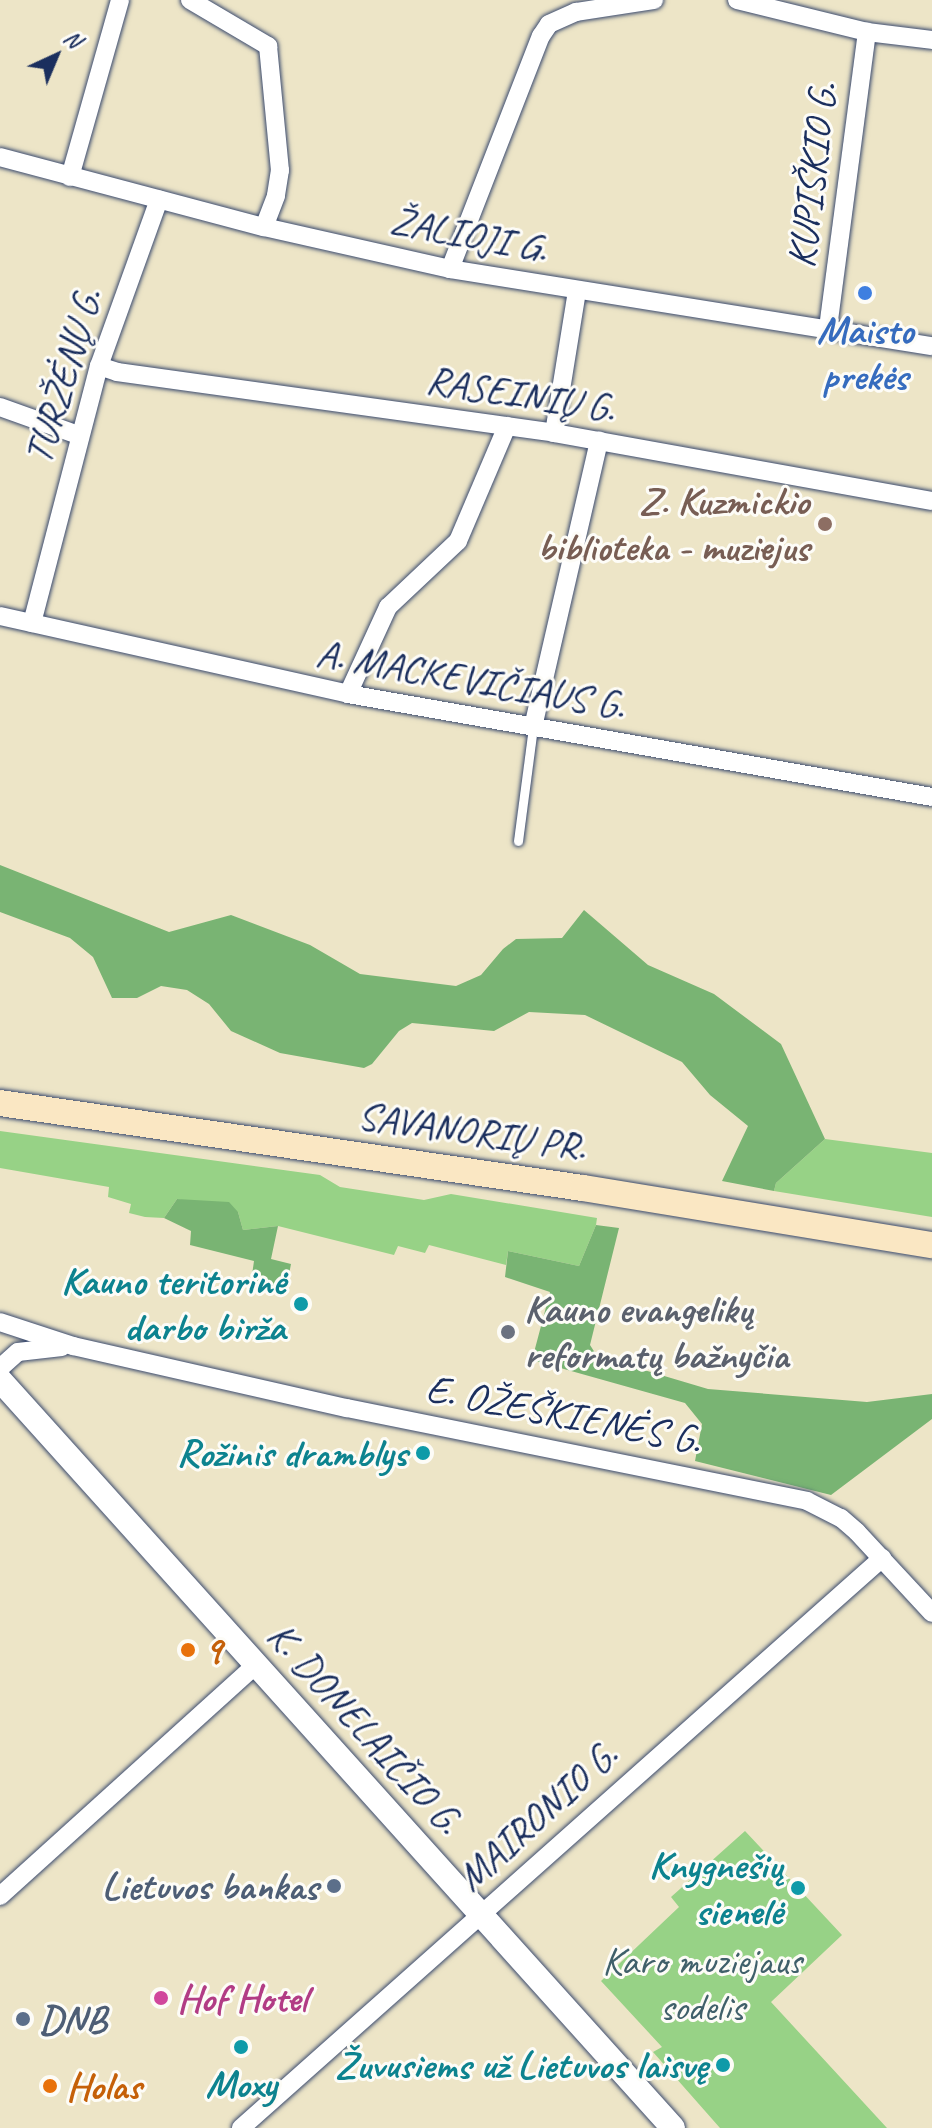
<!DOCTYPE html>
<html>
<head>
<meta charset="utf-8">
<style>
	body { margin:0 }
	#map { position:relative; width:932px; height:2128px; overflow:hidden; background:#ede5c7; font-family:Caveat,sans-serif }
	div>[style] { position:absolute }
	.green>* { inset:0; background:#97d286 }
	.forest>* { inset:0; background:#79b473 }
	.roads { filter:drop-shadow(0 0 2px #3a4a6e) drop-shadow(0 0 2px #3a4a6e) }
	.service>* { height:9px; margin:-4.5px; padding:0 4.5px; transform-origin:4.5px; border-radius:4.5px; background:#fff }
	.minor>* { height:18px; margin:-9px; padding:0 9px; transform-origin:9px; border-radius:9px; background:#fff }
	.tertiary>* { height:24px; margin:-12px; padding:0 12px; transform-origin:12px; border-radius:12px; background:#fff }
	.secondary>* { height:26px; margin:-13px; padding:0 13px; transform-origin:13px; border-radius:13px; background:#fae7c3 }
	.dots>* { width:22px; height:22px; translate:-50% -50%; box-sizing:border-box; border:4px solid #fdfcf7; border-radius:50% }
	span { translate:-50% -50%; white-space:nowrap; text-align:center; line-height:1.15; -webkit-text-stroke:6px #fdfcf7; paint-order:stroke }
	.street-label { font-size:40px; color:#1b2f5e }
	.shop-label { font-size:40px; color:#366cbe; font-weight:700 }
	.education-label { font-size:40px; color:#785e54; font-weight:700 }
	.right { translate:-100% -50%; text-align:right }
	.culture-label { font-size:40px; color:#0d838f; font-weight:700 }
	.worship-label { font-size:40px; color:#5b616d; font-weight:700 }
	.left { translate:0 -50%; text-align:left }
	.food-label { font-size:40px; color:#c56008; font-weight:700 }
	.service-label { font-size:40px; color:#4e5e75; font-weight:700 }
	.park-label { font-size:40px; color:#40606a }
	.hotel-label { font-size:40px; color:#b23c85; font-weight:700 }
	.north { position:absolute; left:16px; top:16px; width:80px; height:80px; -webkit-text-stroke:6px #fdfcf7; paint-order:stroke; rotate:44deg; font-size:22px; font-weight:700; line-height:32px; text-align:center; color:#1b2f5e }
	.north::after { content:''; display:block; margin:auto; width:28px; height:36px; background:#1b2f5e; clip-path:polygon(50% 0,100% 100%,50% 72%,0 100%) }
</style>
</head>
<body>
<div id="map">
	<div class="green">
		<div style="clip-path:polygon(0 1131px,320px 1175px,340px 1187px,424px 1200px,451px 1194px,597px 1218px,596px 1225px,579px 1266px,508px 1251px,506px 1265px,429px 1245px,425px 1253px,398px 1246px,394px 1255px,278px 1226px,243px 1230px,238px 1212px,177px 1199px,164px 1218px,145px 1217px,129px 1213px,131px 1204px,108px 1197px,109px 1187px,0 1168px)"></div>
		<div style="clip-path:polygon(825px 1139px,932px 1153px,932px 1217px,774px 1191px,776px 1183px)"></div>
		<div style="clip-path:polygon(745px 1831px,842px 1935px,771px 2002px,887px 2128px,720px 2128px,653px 2052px,662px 2047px,601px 1981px,679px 1907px,671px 1897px)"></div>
	</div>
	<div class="forest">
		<div style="clip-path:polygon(0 865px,169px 932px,231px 915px,310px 945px,360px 974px,456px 986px,481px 975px,503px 949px,516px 939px,562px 938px,584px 910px,648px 965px,714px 994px,781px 1044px,825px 1139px,776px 1183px,774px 1191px,722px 1181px,748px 1126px,710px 1095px,682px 1062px,585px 1015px,529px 1012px,494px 1031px,412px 1023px,399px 1031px,372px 1064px,364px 1068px,280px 1053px,231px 1031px,209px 1004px,187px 990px,161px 986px,137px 998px,112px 998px,93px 957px,70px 938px,0 912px)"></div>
		<div style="clip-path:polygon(177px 1199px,229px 1202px,238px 1212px,243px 1230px,278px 1226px,271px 1259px,291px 1264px,286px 1290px,251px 1282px,254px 1261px,190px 1245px,191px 1231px,164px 1218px)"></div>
		<div style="clip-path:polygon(596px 1225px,619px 1228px,590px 1345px,597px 1356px,708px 1389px,867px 1402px,932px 1394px,932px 1419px,831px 1495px,695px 1461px,702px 1424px,685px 1403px,532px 1360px,550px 1292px,505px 1277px,508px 1251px,579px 1266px)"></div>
	</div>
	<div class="roads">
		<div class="service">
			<div style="left:518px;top:841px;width:115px;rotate:-82.5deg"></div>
		</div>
		<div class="minor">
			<div style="left:190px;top:0;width:91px;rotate:30.5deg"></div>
			<div style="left:268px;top:46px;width:125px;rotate:84.5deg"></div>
			<div style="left:280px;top:170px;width:26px;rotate:99deg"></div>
			<div style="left:276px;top:196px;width:33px;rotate:111deg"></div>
			<div style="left:737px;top:0;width:134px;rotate:13.8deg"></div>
			<div style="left:867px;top:32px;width:65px;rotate:7deg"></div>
			<div style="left:0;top:157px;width:273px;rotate:14.9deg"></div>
			<div style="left:264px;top:227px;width:191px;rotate:12.7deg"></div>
			<div style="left:450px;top:269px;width:488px;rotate:9.1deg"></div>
			<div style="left:70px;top:177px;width:184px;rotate:-74.2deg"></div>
			<div style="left:450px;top:269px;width:250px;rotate:-68.7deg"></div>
			<div style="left:541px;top:36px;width:14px;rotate:-56deg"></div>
			<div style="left:549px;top:24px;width:30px;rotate:-24deg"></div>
			<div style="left:576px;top:12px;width:79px;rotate:-8.7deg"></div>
			<div style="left:828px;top:328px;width:299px;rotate:-82.5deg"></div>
			<div style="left:99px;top:366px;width:19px;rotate:18deg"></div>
			<div style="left:117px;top:372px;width:441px;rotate:7.9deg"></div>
			<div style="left:554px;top:433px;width:384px;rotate:10.2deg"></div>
			<div style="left:0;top:407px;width:83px;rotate:19.7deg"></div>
			<div style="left:554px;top:433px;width:144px;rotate:-80.8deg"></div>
			<div style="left:0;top:616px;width:357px;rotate:12.6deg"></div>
			<div style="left:348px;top:694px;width:593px;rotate:10deg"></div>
			<div style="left:32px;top:623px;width:266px;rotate:-75.4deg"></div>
			<div style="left:99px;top:366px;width:177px;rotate:-70.2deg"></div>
			<div style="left:348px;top:694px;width:96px;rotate:-65.3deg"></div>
			<div style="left:388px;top:607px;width:96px;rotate:-43.3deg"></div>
			<div style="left:458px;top:541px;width:125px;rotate:-66.9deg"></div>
			<div style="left:533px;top:727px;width:294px;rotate:-77deg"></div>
			<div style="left:0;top:1322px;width:77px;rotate:18.2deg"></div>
			<div style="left:73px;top:1346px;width:281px;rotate:12.8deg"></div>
			<div style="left:347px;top:1408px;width:469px;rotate:11.4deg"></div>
			<div style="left:807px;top:1501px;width:38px;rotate:27deg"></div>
			<div style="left:841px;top:1518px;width:21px;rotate:41deg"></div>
			<div style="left:857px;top:1532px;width:110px;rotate:47.2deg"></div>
			<div style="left:0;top:1368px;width:24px;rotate:-42deg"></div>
			<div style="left:18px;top:1352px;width:44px;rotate:-6.5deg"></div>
			<div style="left:0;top:1896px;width:346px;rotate:-42.1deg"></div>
			<div style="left:241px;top:2128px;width:858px;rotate:-41.64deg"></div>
		</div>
		<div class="tertiary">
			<div style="left:0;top:1380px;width:1006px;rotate:48.02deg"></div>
		</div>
		<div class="secondary">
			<div style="left:0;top:1103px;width:589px;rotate:8.3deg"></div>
			<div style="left:583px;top:1188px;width:354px;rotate:9.3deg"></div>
		</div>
	</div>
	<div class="dots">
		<div style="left:865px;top:293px;background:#3f7fe0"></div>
		<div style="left:825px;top:524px;background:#8d6e63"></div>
		<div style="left:301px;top:1304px;background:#0f9aa8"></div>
		<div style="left:508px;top:1332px;background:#6b7280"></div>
		<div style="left:423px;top:1453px;background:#0f9aa8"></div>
		<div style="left:188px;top:1650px;background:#e8710a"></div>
		<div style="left:334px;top:1886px;background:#5c6f8a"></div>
		<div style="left:798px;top:1888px;background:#0f9aa8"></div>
		<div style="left:161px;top:1998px;background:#d1479c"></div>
		<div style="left:23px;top:2019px;background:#5c6f8a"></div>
		<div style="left:241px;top:2047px;background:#0f9aa8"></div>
		<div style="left:723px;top:2065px;background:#0f9aa8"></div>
		<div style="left:50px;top:2086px;background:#e8710a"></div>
	</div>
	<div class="street-label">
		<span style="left:812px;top:175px;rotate:-83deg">KUPIŠKIO G.</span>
		<span style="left:469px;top:234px;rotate:11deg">ŽALIOJI G.</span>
		<span style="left:63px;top:376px;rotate:-73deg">TURŽĖNŲ G.</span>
		<span style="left:521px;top:394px;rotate:9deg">RASEINIŲ G.</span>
		<span style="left:471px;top:679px;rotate:10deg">A. MACKEVIČIAUS G.</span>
		<span style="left:472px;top:1131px;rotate:8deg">SAVANORIŲ PR.</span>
		<span style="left:564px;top:1414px;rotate:11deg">E. OŽEŠKIENĖS G.</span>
		<span style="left:365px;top:1728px;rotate:48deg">K. DONELAIČIO G.</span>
		<span style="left:537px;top:1816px;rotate:-42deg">MAIRONIO G.</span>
	</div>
	<div class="shop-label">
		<span style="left:865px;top:353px">Maisto<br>prekės</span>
	</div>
	<div class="education-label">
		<span class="right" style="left:809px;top:524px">Z. Kuzmickio<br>biblioteka - muziejus</span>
	</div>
	<div class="culture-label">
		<span class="right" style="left:285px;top:1304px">Kauno teritorinė<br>darbo birža</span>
		<span class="right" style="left:407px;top:1453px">Rožinis dramblys</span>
		<span class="right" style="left:782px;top:1888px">Knygnešių<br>sienelė</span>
		<span class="right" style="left:707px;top:2065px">Žuvusiems už Lietuvos laisvę</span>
		<span style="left:241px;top:2084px">Moxy</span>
	</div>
	<div class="worship-label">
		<span class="left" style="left:524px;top:1332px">Kauno evangelikų<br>reformatų bažnyčia</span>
	</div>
	<div class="food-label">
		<span class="left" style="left:204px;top:1650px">9</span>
		<span class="left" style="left:66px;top:2086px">Holas</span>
	</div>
	<div class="service-label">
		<span class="right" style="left:318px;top:1886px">Lietuvos bankas</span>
		<span class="left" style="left:39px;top:2019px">DNB</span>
	</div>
	<div class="park-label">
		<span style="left:702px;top:1984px">Karo muziejaus<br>sodelis</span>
	</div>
	<div class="hotel-label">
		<span class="left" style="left:177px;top:1998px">Hof Hotel</span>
	</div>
	<div class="north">N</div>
</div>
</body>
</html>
